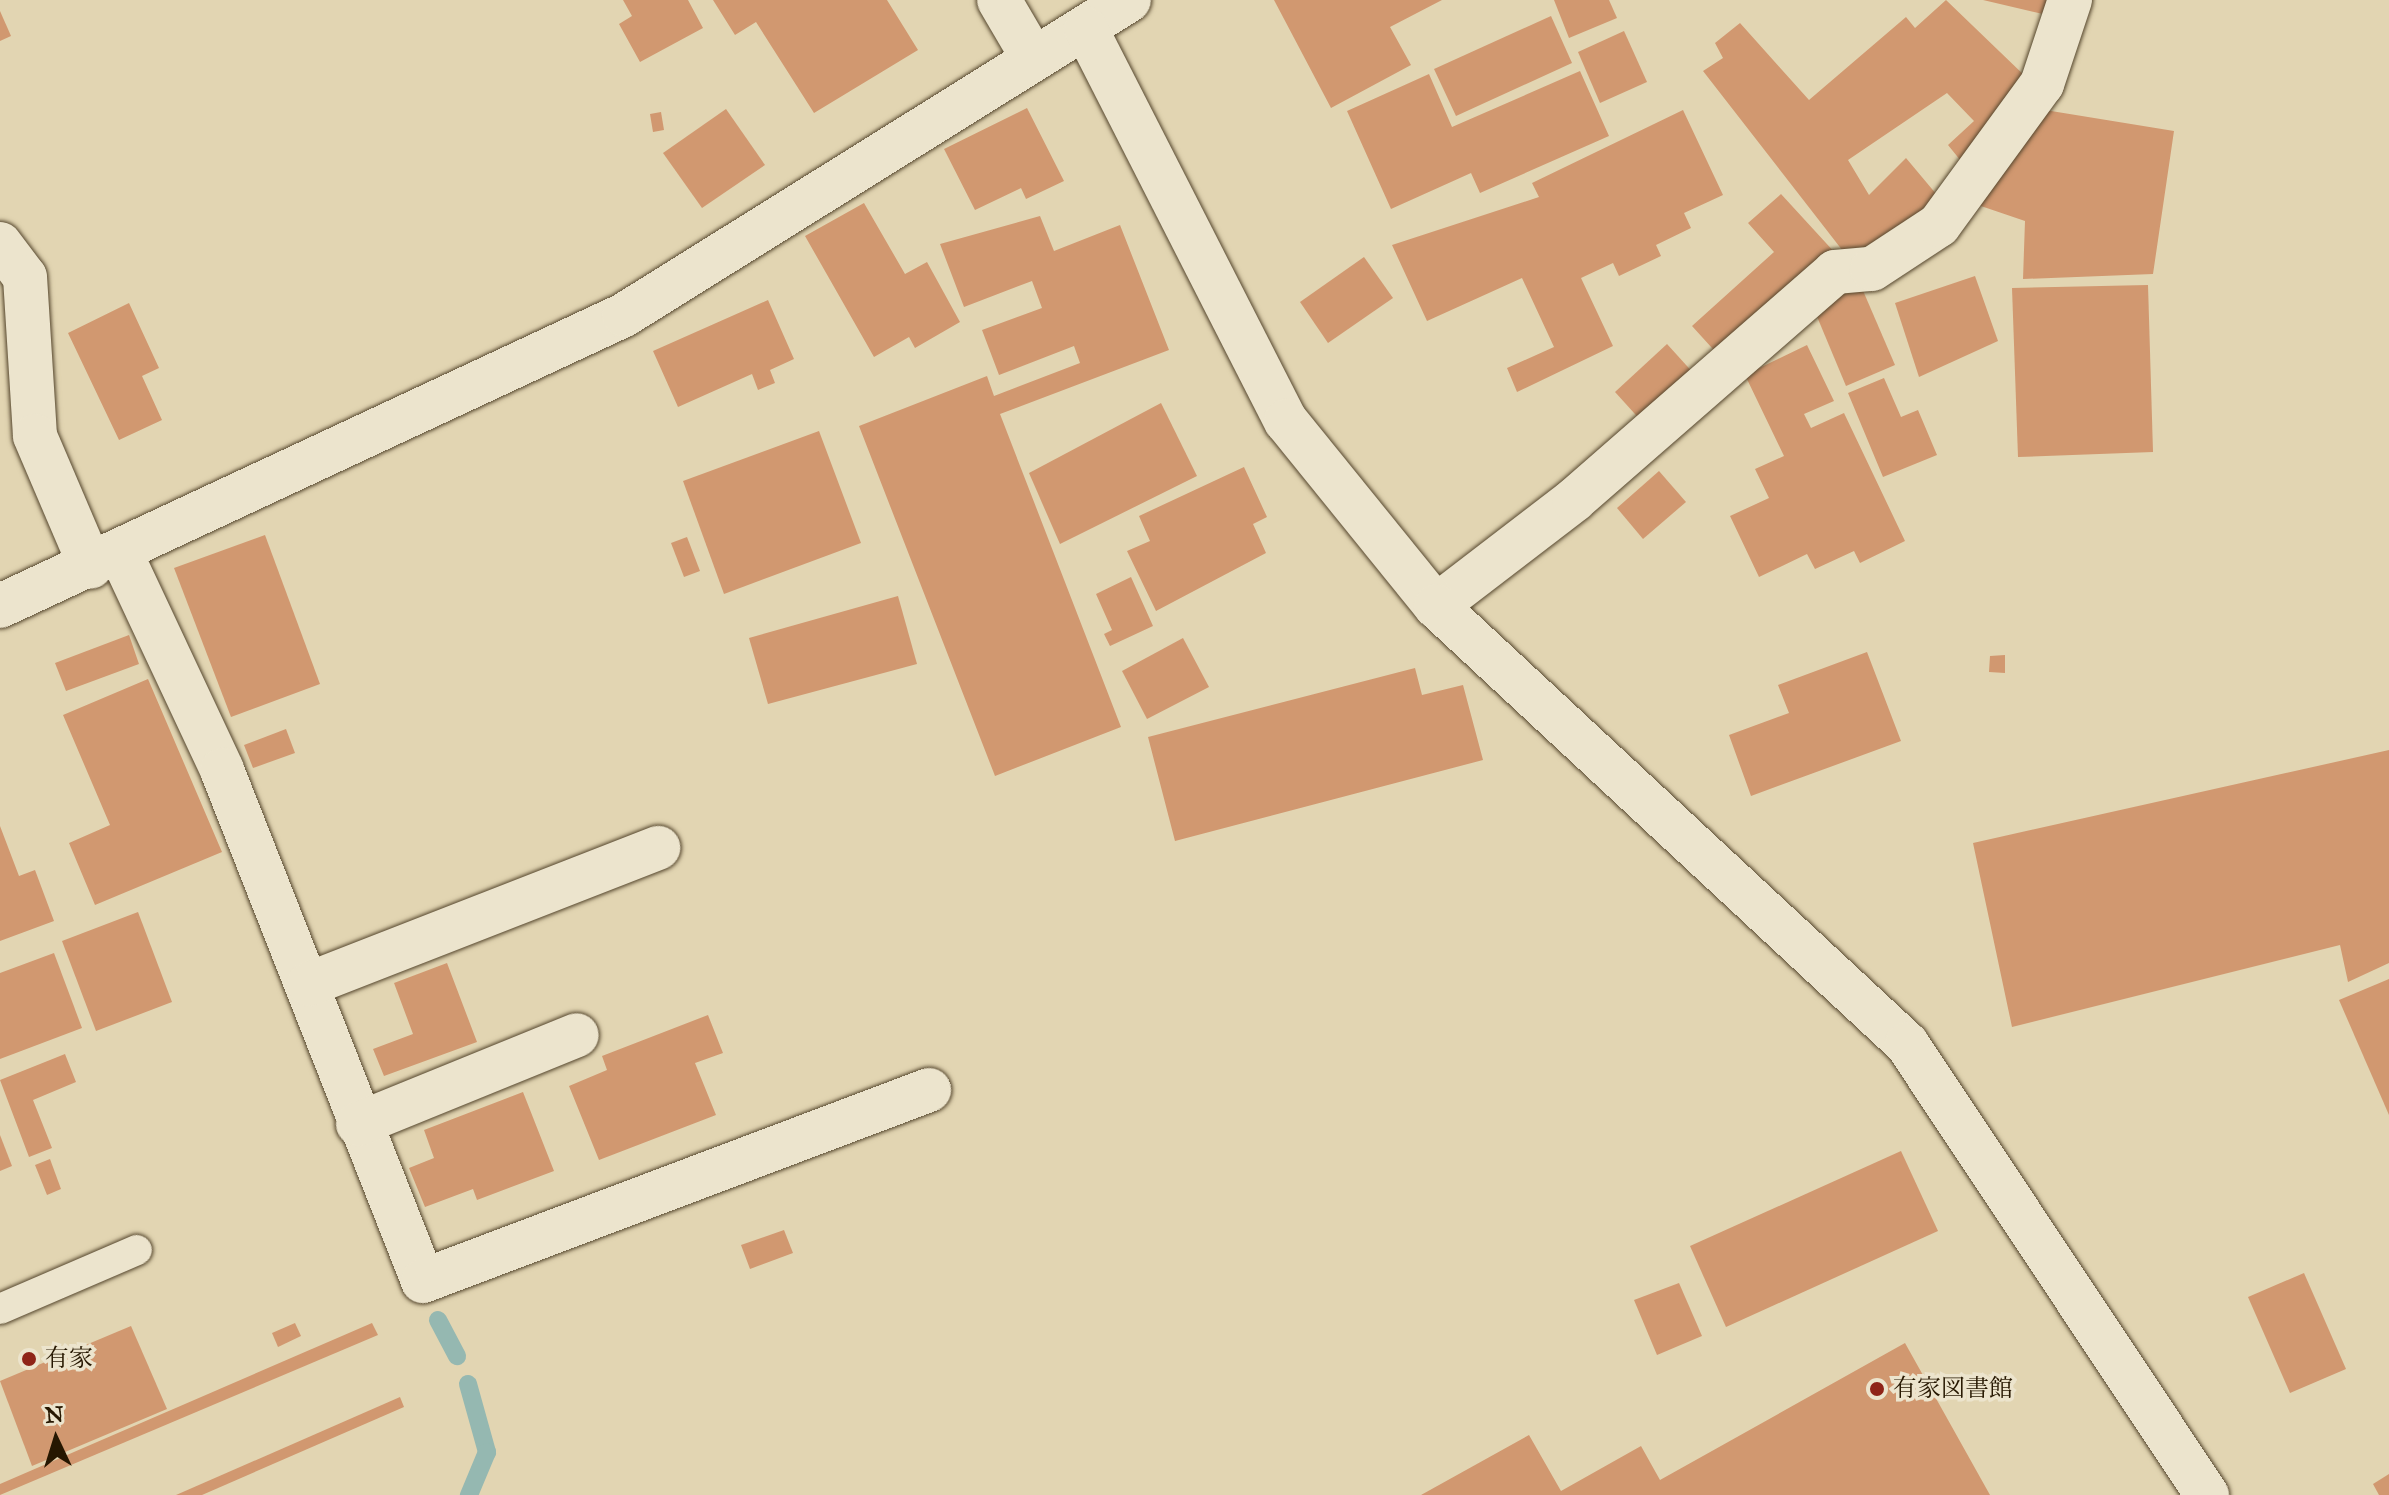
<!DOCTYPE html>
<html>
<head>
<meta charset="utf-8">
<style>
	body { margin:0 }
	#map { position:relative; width:2389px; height:1495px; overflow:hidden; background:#e2d5b2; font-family:"IM FELL Great Primer","Noto Serif JP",serif }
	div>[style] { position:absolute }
	.stream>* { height:18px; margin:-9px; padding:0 9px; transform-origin:9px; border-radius:9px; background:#95b8b1 }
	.building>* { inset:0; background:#d19870 }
	.roads { filter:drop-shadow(0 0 2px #55462d) drop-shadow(0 0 2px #55462d) }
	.service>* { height:30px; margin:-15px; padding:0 15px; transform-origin:15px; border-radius:15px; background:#ece4cd }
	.minor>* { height:44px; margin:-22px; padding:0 22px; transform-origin:22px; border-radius:22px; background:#ece4cd }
	.tertiary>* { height:44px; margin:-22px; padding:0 22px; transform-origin:22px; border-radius:22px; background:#ece4cd }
	.dots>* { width:22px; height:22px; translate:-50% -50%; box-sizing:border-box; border:4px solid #ece4cd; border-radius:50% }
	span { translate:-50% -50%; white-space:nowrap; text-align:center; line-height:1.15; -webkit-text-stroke:7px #ece4cd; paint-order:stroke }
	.poi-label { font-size:24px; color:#261701 }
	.left { translate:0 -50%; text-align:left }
	.north { position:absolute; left:16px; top:1399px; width:80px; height:80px; -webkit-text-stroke:6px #ece4cd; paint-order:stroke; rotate:356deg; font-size:22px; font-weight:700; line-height:32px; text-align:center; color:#261701 }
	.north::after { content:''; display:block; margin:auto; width:28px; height:36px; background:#261701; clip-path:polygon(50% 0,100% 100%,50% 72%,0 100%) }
</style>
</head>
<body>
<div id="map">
	<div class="stream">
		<div style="left:438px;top:1320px;width:41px;rotate:62.2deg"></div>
		<div style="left:468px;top:1384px;width:71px;rotate:74.4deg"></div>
		<div style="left:487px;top:1452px;width:47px;rotate:112.7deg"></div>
	</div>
	<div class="building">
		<div style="clip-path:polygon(623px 0,688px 0,703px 28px,640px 62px,619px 24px,632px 16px)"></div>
		<div style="clip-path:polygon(713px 0,887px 0,918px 50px,814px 113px,756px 22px,735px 35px)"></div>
		<div style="clip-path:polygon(1274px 0,1442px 0,1390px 27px,1411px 65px,1331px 108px)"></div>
		<div style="clip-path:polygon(1554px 0,1609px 0,1617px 18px,1569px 38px)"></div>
		<div style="clip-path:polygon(1946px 0,2026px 77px,1965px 166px,1948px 145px,1974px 121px,1947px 93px,1848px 160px,1869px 195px,1906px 158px,1937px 195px,1886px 246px,1846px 255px,1703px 71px,1723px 58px,1715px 43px,1740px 23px,1809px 100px,1906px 17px,1915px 28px)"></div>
		<div style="clip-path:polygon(1983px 0,2050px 0,2047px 15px)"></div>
		<div style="clip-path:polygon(0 11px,11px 36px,0 41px)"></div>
		<div style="clip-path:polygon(1551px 16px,1572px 63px,1456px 116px,1434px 69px)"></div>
		<div style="clip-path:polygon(1624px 31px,1647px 82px,1600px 103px,1578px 52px)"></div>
		<div style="clip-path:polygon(1580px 71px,1609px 136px,1480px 193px,1471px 173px,1391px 209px,1347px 111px,1429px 74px,1452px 127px)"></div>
		<div style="clip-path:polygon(1027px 108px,1064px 181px,1026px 199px,1021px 188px,975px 210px,944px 149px)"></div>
		<div style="clip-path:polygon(726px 109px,765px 165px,702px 208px,663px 153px)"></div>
		<div style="clip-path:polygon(1683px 110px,1723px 195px,1684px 213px,1691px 228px,1656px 245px,1661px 256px,1619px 276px,1613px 263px,1581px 278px,1613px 346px,1517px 392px,1507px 368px,1554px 347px,1522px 278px,1427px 321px,1392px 245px,1539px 197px,1532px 183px)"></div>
		<div style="clip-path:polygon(2045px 110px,2174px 131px,2153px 274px,2023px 279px,2025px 221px,1975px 204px)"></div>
		<div style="clip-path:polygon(661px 112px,664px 130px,653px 132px,650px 114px)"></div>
		<div style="clip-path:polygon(1781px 194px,1837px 255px,1722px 359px,1692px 326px,1774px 252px,1748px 223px)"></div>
		<div style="clip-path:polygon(864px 203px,905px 274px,927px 262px,960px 322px,915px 348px,909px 337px,874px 357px,805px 236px)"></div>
		<div style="clip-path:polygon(1040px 216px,1054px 251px,1120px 225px,1169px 350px,1000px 414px,1121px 727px,995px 776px,859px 426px,987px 376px,994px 396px,1080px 363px,1074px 346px,999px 375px,982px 330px,1042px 308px,1032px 281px,964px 307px,940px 244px)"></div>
		<div style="clip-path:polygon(1364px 257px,1393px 298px,1328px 343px,1300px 302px)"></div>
		<div style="clip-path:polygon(1975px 276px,1998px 341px,1919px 377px,1895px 303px)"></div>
		<div style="clip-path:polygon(2148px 285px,2153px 452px,2018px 457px,2012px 288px)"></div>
		<div style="clip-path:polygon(1861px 286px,1895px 365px,1846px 386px,1813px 307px)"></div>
		<div style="clip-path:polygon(768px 300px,794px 359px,770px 370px,775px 383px,758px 390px,752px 374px,678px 407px,653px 351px)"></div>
		<div style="clip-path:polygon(129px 303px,159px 368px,142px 376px,162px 420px,119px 440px,68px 333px)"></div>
		<div style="clip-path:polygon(1667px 344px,1696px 376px,1644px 424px,1615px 392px)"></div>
		<div style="clip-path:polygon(1807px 345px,1834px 401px,1804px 414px,1811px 428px,1844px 413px,1905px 541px,1860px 563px,1854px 551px,1815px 569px,1807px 554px,1759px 577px,1730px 516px,1769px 498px,1755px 469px,1784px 456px,1745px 375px)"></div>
		<div style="clip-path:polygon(1884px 378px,1901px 417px,1918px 410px,1937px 455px,1883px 477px,1848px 393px)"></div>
		<div style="clip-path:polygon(1161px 403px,1197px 476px,1060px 544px,1029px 473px)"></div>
		<div style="clip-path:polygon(819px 431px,861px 543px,724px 594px,683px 481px)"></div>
		<div style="clip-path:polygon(1244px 467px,1267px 517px,1253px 524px,1266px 553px,1156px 611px,1127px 551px,1150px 541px,1139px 516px)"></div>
		<div style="clip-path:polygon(1659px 471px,1686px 502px,1643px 539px,1617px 508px)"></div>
		<div style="clip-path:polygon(265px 535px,320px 684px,231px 717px,174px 568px)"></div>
		<div style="clip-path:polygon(687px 537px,700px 571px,684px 577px,671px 543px)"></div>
		<div style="clip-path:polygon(1131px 577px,1153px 626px,1110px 646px,1104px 634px,1112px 630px,1096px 594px)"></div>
		<div style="clip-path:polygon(898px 596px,917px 664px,768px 704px,749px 638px)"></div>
		<div style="clip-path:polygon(129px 635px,139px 664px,66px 691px,55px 663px)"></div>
		<div style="clip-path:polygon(1183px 638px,1209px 687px,1147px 719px,1122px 671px)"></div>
		<div style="clip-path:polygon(1867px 652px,1901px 741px,1751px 796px,1729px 735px,1789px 713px,1778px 685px)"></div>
		<div style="clip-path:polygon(2005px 655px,2005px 673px,1989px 672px,1990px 656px)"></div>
		<div style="clip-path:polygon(1415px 668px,1422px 695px,1463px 685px,1483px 760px,1175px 841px,1148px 737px)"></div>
		<div style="clip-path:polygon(148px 679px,222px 852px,95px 905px,69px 843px,110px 825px,63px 715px)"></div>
		<div style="clip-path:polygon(286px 729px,295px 753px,253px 768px,244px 745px)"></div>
		<div style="clip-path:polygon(2389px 750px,2389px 963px,2348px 982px,2340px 945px,2012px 1027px,1973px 843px)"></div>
		<div style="clip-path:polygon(0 826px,19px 876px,35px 870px,54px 921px,0 941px)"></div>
		<div style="clip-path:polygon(138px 912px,172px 1002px,96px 1031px,62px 941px)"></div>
		<div style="clip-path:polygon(54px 953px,82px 1028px,0 1059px,0 973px)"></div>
		<div style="clip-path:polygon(447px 963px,477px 1042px,384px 1076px,373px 1049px,413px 1034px,394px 983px)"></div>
		<div style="clip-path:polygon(2389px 979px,2389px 1115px,2339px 1000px)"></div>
		<div style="clip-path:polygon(708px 1015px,723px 1053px,695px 1063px,716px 1115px,599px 1160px,569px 1086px,607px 1070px,602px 1056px)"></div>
		<div style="clip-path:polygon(65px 1054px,76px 1082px,33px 1100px,52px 1148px,29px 1157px,0 1080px)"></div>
		<div style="clip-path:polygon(523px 1092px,554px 1171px,477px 1200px,473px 1189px,425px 1207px,409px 1168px,434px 1158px,424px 1130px)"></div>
		<div style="clip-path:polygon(0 1135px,12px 1166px,0 1171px)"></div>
		<div style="clip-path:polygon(1901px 1151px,1938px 1231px,1726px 1327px,1690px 1246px)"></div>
		<div style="clip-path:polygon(50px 1159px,61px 1189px,47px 1195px,35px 1165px)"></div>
		<div style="clip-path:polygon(784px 1230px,793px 1253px,750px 1269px,741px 1245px)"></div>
		<div style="clip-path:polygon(2304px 1273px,2346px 1369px,2290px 1393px,2248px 1297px)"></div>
		<div style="clip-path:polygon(1679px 1283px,1702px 1336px,1657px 1355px,1634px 1300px)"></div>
		<div style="clip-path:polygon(295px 1323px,301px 1336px,278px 1347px,272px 1333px)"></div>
		<div style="clip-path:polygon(372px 1323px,378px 1335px,0 1495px,0 1484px)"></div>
		<div style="clip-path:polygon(131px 1326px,167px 1409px,32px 1466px,0 1381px)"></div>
		<div style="clip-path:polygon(1905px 1343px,1990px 1495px,1421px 1495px,1529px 1435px,1561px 1491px,1641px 1446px,1660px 1480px)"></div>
		<div style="clip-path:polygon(400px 1397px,404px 1407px,202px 1495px,176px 1495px)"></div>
		<div style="clip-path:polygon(2389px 1474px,2389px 1495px,2379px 1495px,2373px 1484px)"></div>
	</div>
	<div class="roads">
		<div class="service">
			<div style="left:0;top:1309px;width:149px;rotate:-23.3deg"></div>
		</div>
		<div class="minor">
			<div style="left:999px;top:0;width:67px;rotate:59.6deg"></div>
			<div style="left:0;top:244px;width:41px;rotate:52.9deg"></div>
			<div style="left:25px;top:277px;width:159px;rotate:86.4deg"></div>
			<div style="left:35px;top:436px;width:142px;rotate:66.9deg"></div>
			<div style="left:121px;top:554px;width:238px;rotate:64.9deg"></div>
			<div style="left:222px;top:770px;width:549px;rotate:68.53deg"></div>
			<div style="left:423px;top:1281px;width:541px;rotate:-20.68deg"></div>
			<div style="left:0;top:606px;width:689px;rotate:-25deg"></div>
			<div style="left:624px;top:315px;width:595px;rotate:-31.95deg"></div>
			<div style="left:1436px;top:606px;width:174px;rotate:-37.5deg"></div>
			<div style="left:1574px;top:500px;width:347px;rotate:-41.1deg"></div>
			<div style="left:1835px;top:272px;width:37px;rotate:-5deg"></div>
			<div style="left:1872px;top:269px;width:80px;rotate:-33.3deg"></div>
			<div style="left:1939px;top:225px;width:175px;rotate:-53.9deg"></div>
			<div style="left:2042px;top:84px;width:89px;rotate:-71.6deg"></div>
			<div style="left:309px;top:984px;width:375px;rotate:-21.3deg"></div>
			<div style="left:358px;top:1124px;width:236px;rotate:-22.1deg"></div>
		</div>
		<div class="tertiary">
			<div style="left:1086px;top:29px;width:440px;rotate:63deg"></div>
			<div style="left:1286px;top:421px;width:238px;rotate:51deg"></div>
			<div style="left:1436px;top:606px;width:643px;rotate:42.92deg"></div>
			<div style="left:1907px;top:1044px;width:542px;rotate:56.37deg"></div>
		</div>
	</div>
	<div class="dots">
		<div style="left:29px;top:1359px;background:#8f2418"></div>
		<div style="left:1877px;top:1389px;background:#8f2418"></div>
	</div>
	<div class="poi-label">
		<span class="left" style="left:45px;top:1359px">有家</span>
		<span class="left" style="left:1893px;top:1389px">有家図書館</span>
	</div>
	<div class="north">N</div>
</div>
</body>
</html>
